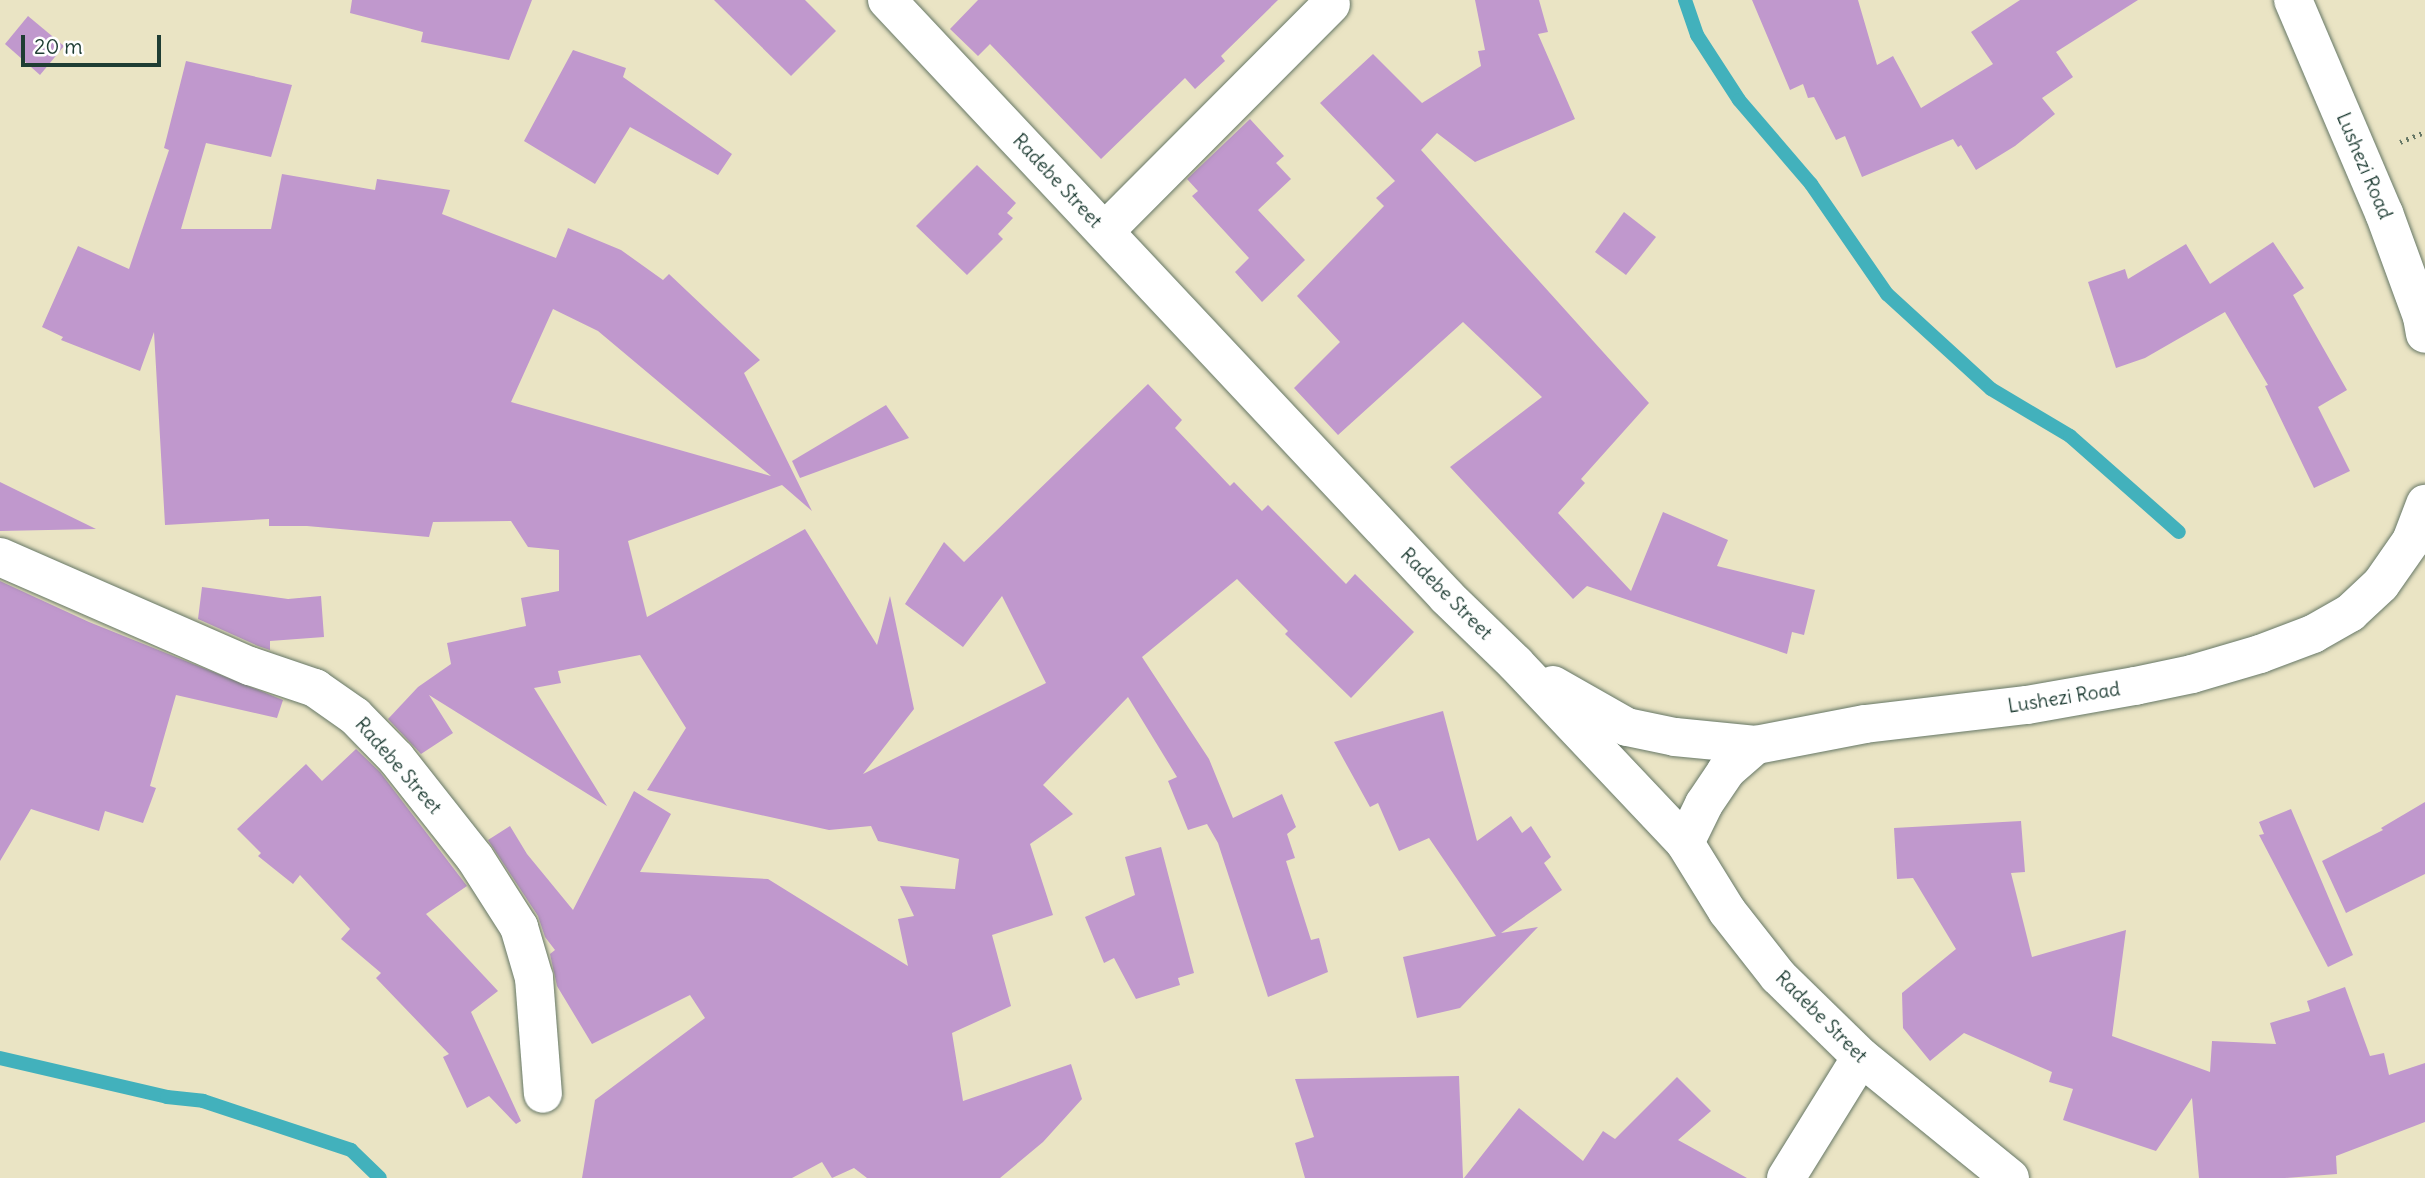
<!DOCTYPE html>
<html>
<head>
<meta charset="utf-8">
<style>
	body { margin:0 }
	#map { position:relative; width:2425px; height:1178px; overflow:hidden; background:#eae4c4; font-family:Delius,sans-serif }
	div>[style] { position:absolute }
	.stream>* { height:14px; margin:-7px; padding:0 7px; transform-origin:7px; border-radius:7px; background:#42b1bc }
	.building>* { inset:0; background:#c098cd }
	.path>* { height:4.5px; margin-top:-2.25px; transform-origin:0; background:repeating-linear-gradient(90deg,#676 0 2px,transparent 0 7px) }
	.roads { filter:drop-shadow(0 0 2px #676) drop-shadow(0 0 2px #676) }
	.minor>* { height:38px; margin:-19px; padding:0 19px; transform-origin:19px; border-radius:19px; background:#fff }
	span { translate:-50% -50%; white-space:nowrap; text-align:center; line-height:1.15; -webkit-text-stroke:5px #fff; paint-order:stroke }
	.street-label { font-size:19px; color:#1f3d34 }
	.scale { position:absolute; left:21px; top:35px; width:140px; height:32px; box-sizing:border-box; border:4px solid #1f3d34; border-top:0; padding-left:9px; font-size:21px; line-height:24px; white-space:nowrap; color:#1f3d34; -webkit-text-stroke:5px #fff; paint-order:stroke }
</style>
</head>
<body>
<div id="map">
	<div class="stream">
		<div style="left:1685px;top:0;width:37px;rotate:71deg"></div>
		<div style="left:1697px;top:35px;width:77px;rotate:57.1deg"></div>
		<div style="left:1739px;top:100px;width:111px;rotate:49.4deg"></div>
		<div style="left:1811px;top:184px;width:134px;rotate:55.4deg"></div>
		<div style="left:1887px;top:294px;width:141px;rotate:42.4deg"></div>
		<div style="left:1991px;top:389px;width:92px;rotate:30.7deg"></div>
		<div style="left:2070px;top:436px;width:145px;rotate:41.4deg"></div>
		<div style="left:0;top:1058px;width:171px;rotate:13.1deg"></div>
		<div style="left:167px;top:1097px;width:36px;rotate:6deg"></div>
		<div style="left:203px;top:1101px;width:156px;rotate:18.3deg"></div>
		<div style="left:351px;top:1150px;width:40px;rotate:44deg"></div>
	</div>
	<div class="building">
		<div style="clip-path:polygon(352px 0,532px 0,509px 60px,421px 42px,423px 32px,350px 13px)"></div>
		<div style="clip-path:polygon(714px 0,805px 0,836px 31px,791px 76px)"></div>
		<div style="clip-path:polygon(978px 0,1278px 0,1221px 56px,1225px 61px,1195px 89px,1185px 78px,1101px 159px,990px 44px,978px 56px,950px 29px)"></div>
		<div style="clip-path:polygon(1475px 0,1539px 0,1548px 32px,1538px 34px,1575px 119px,1475px 162px,1437px 133px,1421px 150px,1649px 403px,1581px 479px,1585px 483px,1558px 513px,1631px 591px,1663px 512px,1728px 540px,1717px 566px,1815px 590px,1804px 635px,1792px 632px,1787px 654px,1587px 586px,1573px 599px,1450px 467px,1542px 397px,1463px 322px,1338px 435px,1294px 388px,1340px 342px,1297px 296px,1384px 206px,1376px 198px,1395px 181px,1320px 103px,1373px 54px,1422px 103px,1481px 66px,1478px 51px,1485px 50px)"></div>
		<div style="clip-path:polygon(1752px 0,1858px 0,1877px 65px,1893px 56px,1921px 108px,1993px 64px,1971px 32px,2020px 0,2138px 0,2056px 52px,2073px 77px,2042px 98px,2055px 114px,2015px 146px,1976px 170px,1961px 145px,1958px 147px,1953px 139px,1862px 177px,1845px 136px,1836px 140px,1814px 97px,1808px 98px,1803px 84px,1790px 90px)"></div>
		<div style="clip-path:polygon(28px 16px,64px 46px,40px 75px,5px 44px)"></div>
		<div style="clip-path:polygon(573px 50px,626px 68px,623px 77px,732px 154px,718px 175px,630px 127px,595px 184px,524px 141px)"></div>
		<div style="clip-path:polygon(evenodd,186px 61px,292px 85px,271px 157px,206px 143px,181px 229px,271px 229px,282px 174px,375px 190px,377px 179px,450px 190px,442px 214px,556px 258px,568px 228px,621px 250px,663px 280px,669px 274px,760px 360px,744px 373px,812px 511px,782px 485px,628px 541px,647px 617px,805px 529px,877px 645px,890px 596px,914px 709px,863px 774px,1046px 683px,1002px 596px,963px 647px,905px 604px,944px 542px,964px 562px,1148px 384px,1182px 420px,1175px 428px,1230px 486px,1234px 482px,1262px 511px,1268px 505px,1346px 584px,1355px 574px,1414px 632px,1351px 698px,1285px 634px,1288px 631px,1237px 579px,1142px 657px,1209px 759px,1233px 818px,1282px 794px,1296px 827px,1287px 834px,1295px 858px,1286px 861px,1311px 940px,1319px 938px,1328px 972px,1268px 997px,1218px 843px,1207px 824px,1188px 830px,1168px 781px,1177px 777px,1128px 697px,1043px 785px,1073px 814px,1030px 844px,1053px 915px,992px 935px,1011px 1006px,952px 1033px,963px 1101px,1071px 1064px,1082px 1099px,1043px 1142px,1000px 1178px,867px 1178px,854px 1168px,832px 1178px,822px 1162px,792px 1178px,582px 1178px,595px 1100px,705px 1018px,690px 995px,592px 1044px,557px 986px,550px 954px,555px 950px,545px 937px,538px 916px,488px 840px,510px 826px,527px 854px,573px 910px,634px 791px,671px 814px,640px 872px,768px 879px,908px 966px,898px 919px,914px 916px,900px 886px,955px 889px,959px 859px,878px 841px,871px 826px,829px 830px,647px 790px,686px 728px,640px 655px,558px 671px,561px 683px,534px 688px,607px 806px,429px 695px,453px 733px,421px 754px,388px 719px,418px 687px,451px 664px,447px 643px,526px 626px,521px 598px,559px 591px,559px 550px,528px 547px,511px 521px,433px 522px,429px 537px,307px 526px,269px 526px,269px 519px,165px 525px,154px 332px,140px 371px,61px 340px,63px 337px,42px 327px,78px 246px,129px 269px,169px 150px,164px 148px,186px 61px,553px 309px,598px 331px,771px 476px,511px 402px,553px 309px)"></div>
		<div style="clip-path:polygon(1250px 119px,1284px 156px,1276px 163px,1291px 179px,1258px 210px,1305px 260px,1262px 302px,1235px 272px,1249px 258px,1192px 196px,1198px 191px,1187px 179px)"></div>
		<div style="clip-path:polygon(977px 165px,1016px 203px,1007px 213px,1013px 218px,998px 234px,1003px 239px,967px 275px,916px 226px)"></div>
		<div style="clip-path:polygon(1624px 212px,1656px 237px,1626px 275px,1595px 252px)"></div>
		<div style="clip-path:polygon(2273px 242px,2304px 288px,2293px 295px,2347px 390px,2318px 407px,2350px 471px,2314px 488px,2265px 386px,2268px 385px,2225px 312px,2145px 358px,2116px 368px,2088px 282px,2125px 269px,2128px 279px,2186px 244px,2210px 284px)"></div>
		<div style="clip-path:polygon(886px 405px,909px 438px,800px 478px,792px 461px)"></div>
		<div style="clip-path:polygon(0 482px,96px 529px,0 531px)"></div>
		<div style="clip-path:polygon(0 581px,89px 622px,283px 700px,277px 718px,176px 695px,150px 786px,156px 788px,143px 823px,105px 811px,99px 831px,31px 809px,0 861px)"></div>
		<div style="clip-path:polygon(202px 587px,288px 599px,321px 596px,324px 637px,270px 641px,270px 650px,258px 646px,198px 619px)"></div>
		<div style="clip-path:polygon(1443px 711px,1477px 841px,1511px 816px,1522px 833px,1531px 826px,1551px 857px,1544px 863px,1562px 890px,1501px 933px,1538px 927px,1460px 1008px,1417px 1018px,1403px 957px,1496px 936px,1429px 838px,1399px 851px,1378px 803px,1370px 807px,1334px 742px)"></div>
		<div style="clip-path:polygon(356px 749px,380px 772px,467px 886px,426px 914px,498px 991px,471px 1012px,521px 1121px,516px 1124px,489px 1096px,467px 1108px,443px 1057px,449px 1054px,376px 978px,381px 973px,341px 939px,350px 929px,300px 875px,293px 884px,258px 856px,261px 853px,237px 829px,306px 764px,322px 781px)"></div>
		<div style="clip-path:polygon(2425px 802px,2425px 874px,2346px 913px,2322px 861px,2383px 830px,2381px 828px)"></div>
		<div style="clip-path:polygon(2291px 809px,2353px 955px,2328px 967px,2259px 835px,2264px 834px,2259px 822px)"></div>
		<div style="clip-path:polygon(2021px 821px,2025px 872px,2011px 873px,2032px 957px,2126px 930px,2112px 1036px,2210px 1072px,2212px 1041px,2276px 1044px,2270px 1023px,2310px 1011px,2307px 1001px,2345px 987px,2370px 1056px,2384px 1053px,2389px 1075px,2425px 1063px,2425px 1122px,2336px 1156px,2337px 1174px,2285px 1178px,2199px 1178px,2192px 1098px,2156px 1151px,2063px 1120px,2073px 1089px,2049px 1082px,2052px 1072px,1964px 1033px,1930px 1061px,1903px 1028px,1902px 993px,1956px 949px,1913px 878px,1897px 879px,1894px 828px)"></div>
		<div style="clip-path:polygon(1161px 847px,1194px 973px,1178px 978px,1180px 985px,1136px 999px,1114px 958px,1104px 963px,1085px 917px,1135px 895px,1125px 857px)"></div>
		<div style="clip-path:polygon(1459px 1076px,1463px 1178px,1305px 1178px,1295px 1143px,1314px 1137px,1295px 1079px)"></div>
		<div style="clip-path:polygon(1677px 1077px,1711px 1111px,1678px 1140px,1747px 1178px,1464px 1178px,1519px 1108px,1583px 1161px,1603px 1131px,1615px 1139px)"></div>
	</div>
	<div class="path">
		<div style="left:2400px;top:142px;width:27px;rotate:-22deg"></div>
	</div>
	<div class="roads">
		<div class="minor">
			<div style="left:887px;top:0;width:819px;rotate:46.83deg"></div>
			<div style="left:1447px;top:597px;width:95px;rotate:44.1deg"></div>
			<div style="left:1515px;top:663px;width:248px;rotate:46.6deg"></div>
			<div style="left:1685px;top:843px;width:80px;rotate:58.3deg"></div>
			<div style="left:1727px;top:911px;width:83px;rotate:51.9deg"></div>
			<div style="left:1778px;top:976px;width:116px;rotate:44.3deg"></div>
			<div style="left:1861px;top:1057px;width:192px;rotate:39.1deg"></div>
			<div style="left:2293px;top:0;width:232px;rotate:66.9deg"></div>
			<div style="left:2384px;top:213px;width:111px;rotate:69.9deg"></div>
			<div style="left:2422px;top:317px;width:17px;rotate:80deg"></div>
			<div style="left:1105px;top:231px;width:320px;rotate:-45.1deg"></div>
			<div style="left:0;top:557px;width:273px;rotate:23.6deg"></div>
			<div style="left:250px;top:666px;width:69px;rotate:18.7deg"></div>
			<div style="left:315px;top:688px;width:49px;rotate:35deg"></div>
			<div style="left:355px;top:716px;width:59px;rotate:45.7deg"></div>
			<div style="left:396px;top:758px;width:127px;rotate:51.7deg"></div>
			<div style="left:475px;top:858px;width:82px;rotate:57.5deg"></div>
			<div style="left:519px;top:927px;width:53px;rotate:73.6deg"></div>
			<div style="left:534px;top:978px;width:116px;rotate:85.6deg"></div>
			<div style="left:1553px;top:685px;width:85px;rotate:29.6deg"></div>
			<div style="left:1627px;top:727px;width:49px;rotate:11.8deg"></div>
			<div style="left:1675px;top:737px;width:81px;rotate:5.6deg"></div>
			<div style="left:1685px;top:843px;width:43px;rotate:-64deg"></div>
			<div style="left:1704px;top:804px;width:40px;rotate:-56deg"></div>
			<div style="left:1726px;top:771px;width:40px;rotate:-41deg"></div>
			<div style="left:1756px;top:745px;width:111px;rotate:-10.9deg"></div>
			<div style="left:1865px;top:724px;width:163px;rotate:-6.7deg"></div>
			<div style="left:2027px;top:705px;width:110px;rotate:-10deg"></div>
			<div style="left:2135px;top:686px;width:58px;rotate:-11.9deg"></div>
			<div style="left:2192px;top:674px;width:71px;rotate:-16.4deg"></div>
			<div style="left:2260px;top:654px;width:57px;rotate:-20.7deg"></div>
			<div style="left:2313px;top:634px;width:43px;rotate:-29.6deg"></div>
			<div style="left:2350px;top:613px;width:42px;rotate:-43.1deg"></div>
			<div style="left:2381px;top:584px;width:52px;rotate:-55.1deg"></div>
			<div style="left:2411px;top:541px;width:40px;rotate:-69deg"></div>
			<div style="left:1786px;top:1178px;width:142px;rotate:-58.2deg"></div>
		</div>
	</div>
	<div class="street-label">
		<span style="left:2364px;top:166px;rotate:67deg">Lushezi Road</span>
		<span style="left:1057px;top:181px;rotate:47deg">Radebe Street</span>
		<span style="left:1446px;top:594px;rotate:45deg">Radebe Street</span>
		<span style="left:2064px;top:698px;rotate:-9deg">Lushezi Road</span>
		<span style="left:398px;top:766px;rotate:49deg">Radebe Street</span>
		<span style="left:1821px;top:1017px;rotate:45deg">Radebe Street</span>
	</div>
	<div class="scale">20 m</div>
</div>
</body>
</html>
